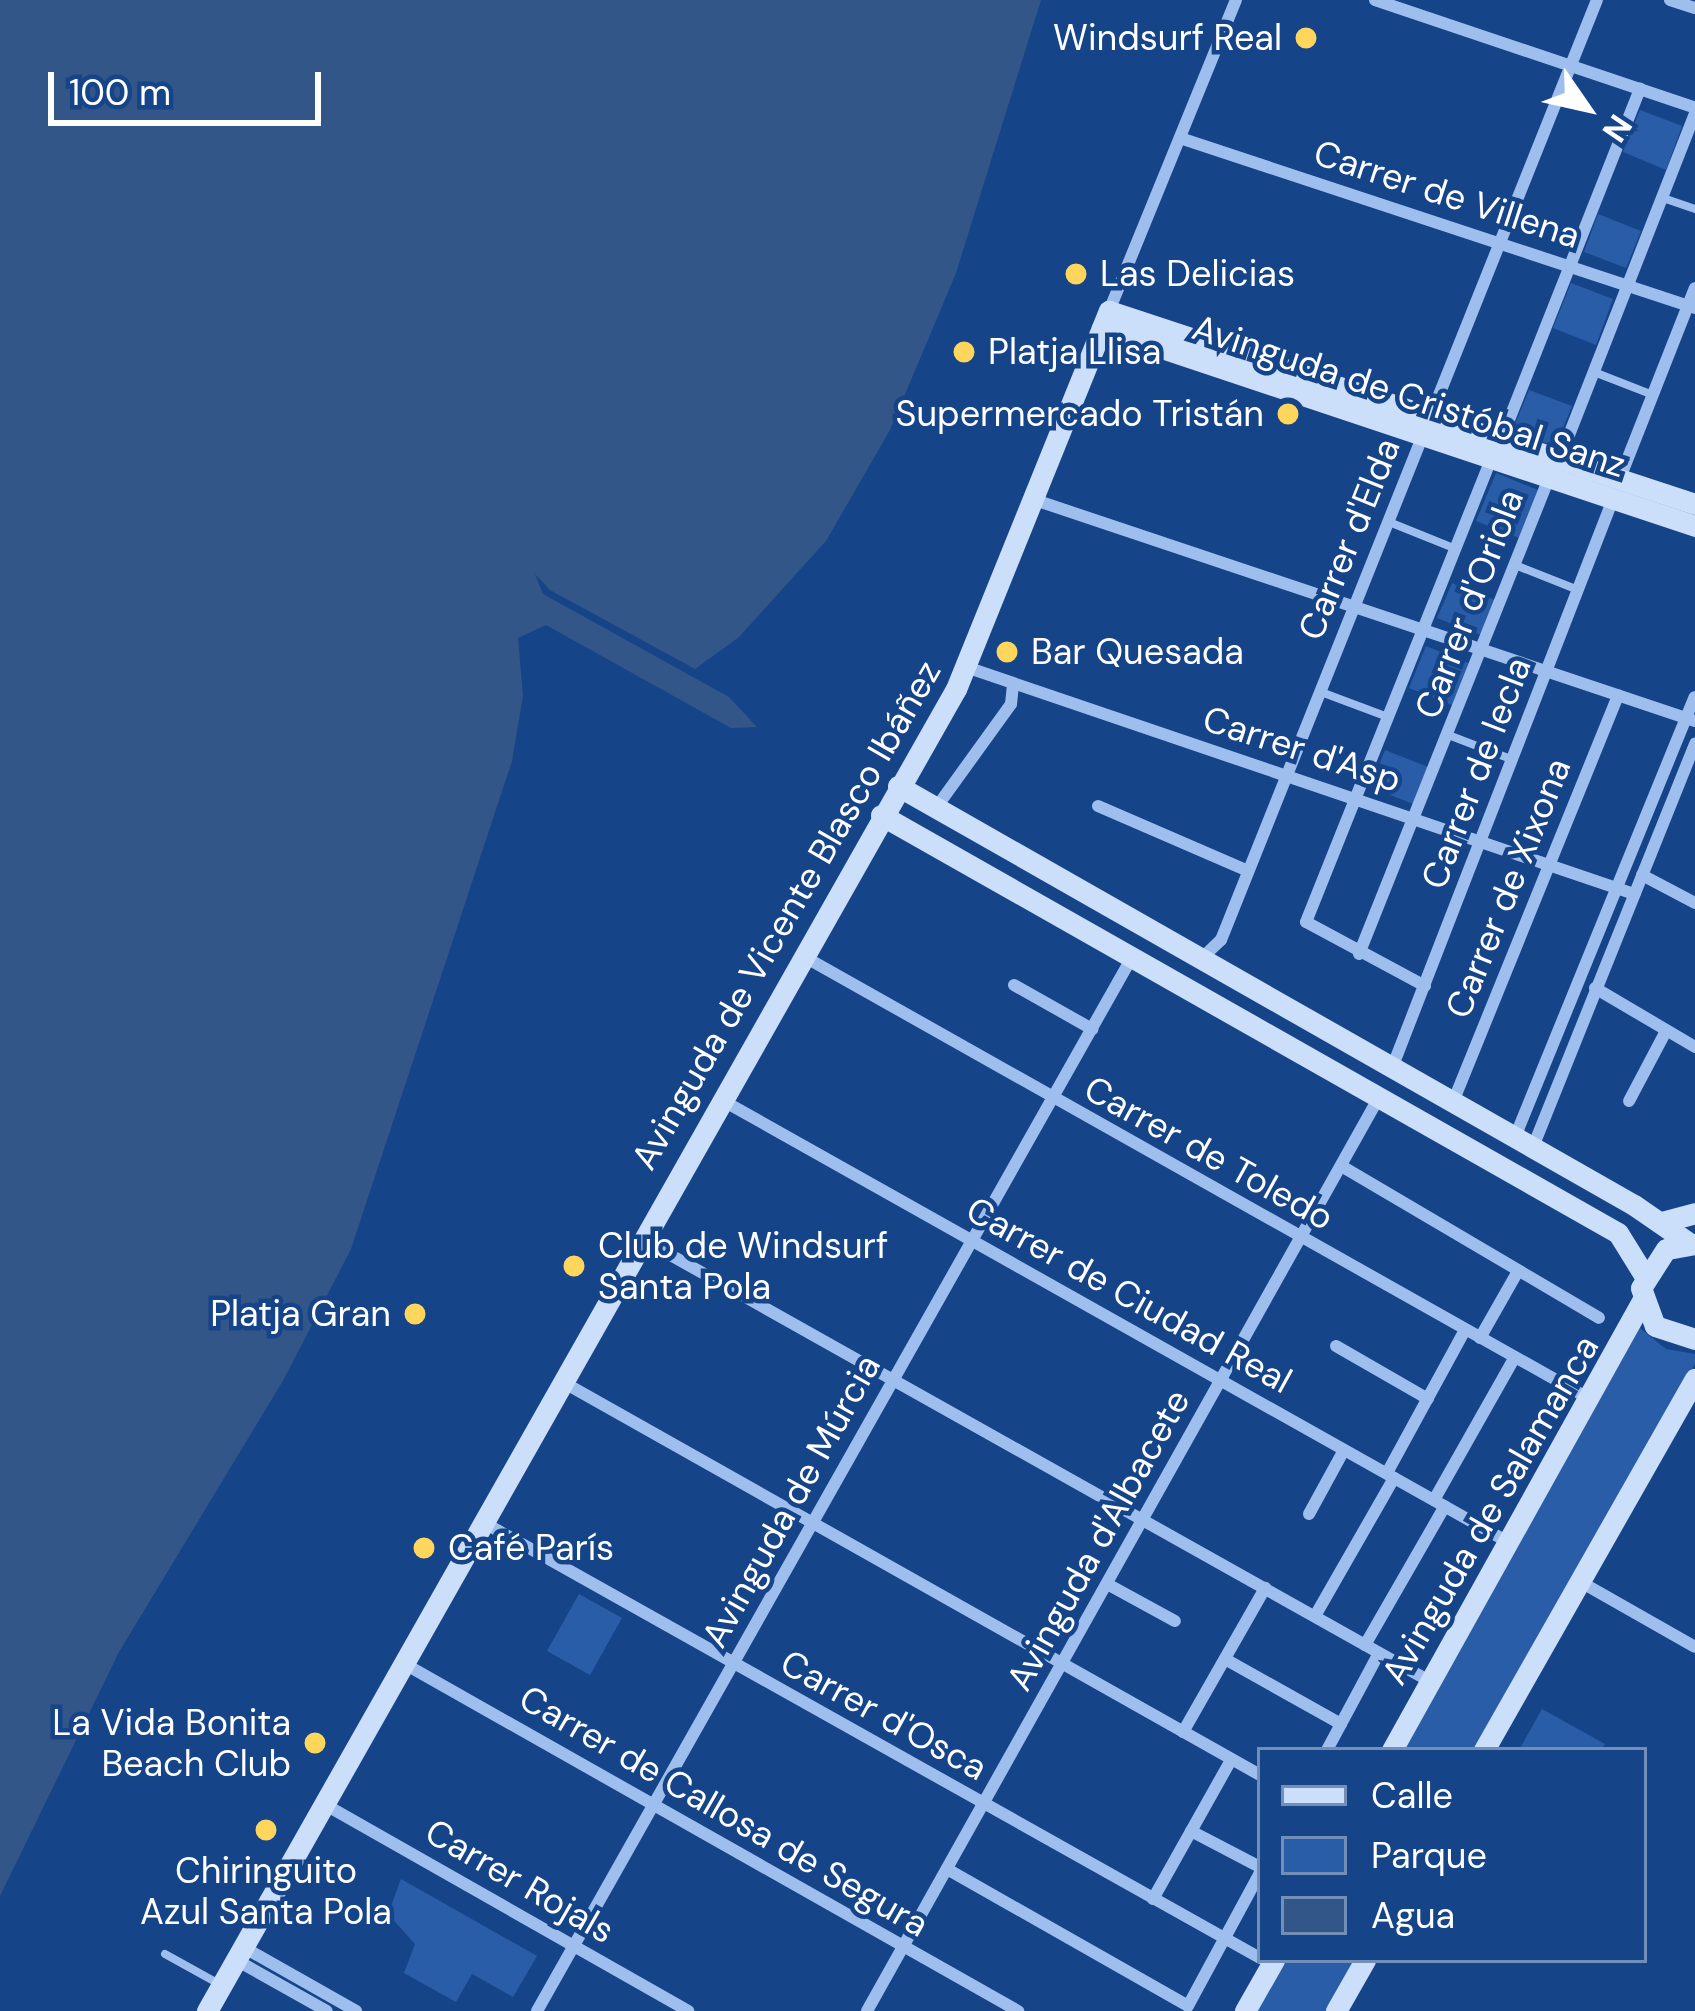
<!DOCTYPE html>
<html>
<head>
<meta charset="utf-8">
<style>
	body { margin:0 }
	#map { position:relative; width:1695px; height:2011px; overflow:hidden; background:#164489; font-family:"DM Sans",sans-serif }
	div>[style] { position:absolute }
	.green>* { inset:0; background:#295da8 }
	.water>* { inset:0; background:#335689 }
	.lane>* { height:8px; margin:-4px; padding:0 4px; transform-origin:4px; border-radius:4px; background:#9ebfee }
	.street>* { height:12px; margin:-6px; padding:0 6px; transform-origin:6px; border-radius:6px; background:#9ebfee }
	.secondary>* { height:21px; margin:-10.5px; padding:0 10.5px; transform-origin:10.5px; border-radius:10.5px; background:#cbdefa }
	.dots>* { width:33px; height:33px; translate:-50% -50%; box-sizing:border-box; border:6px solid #164489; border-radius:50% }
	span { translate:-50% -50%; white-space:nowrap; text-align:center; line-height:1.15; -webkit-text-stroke:9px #164489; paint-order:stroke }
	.poi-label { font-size:36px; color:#fff }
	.right { translate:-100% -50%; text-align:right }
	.left { translate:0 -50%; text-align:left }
	.street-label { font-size:36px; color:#fff }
	.legend { position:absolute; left:1257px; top:1747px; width:390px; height:216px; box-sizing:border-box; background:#164489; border:3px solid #738fb8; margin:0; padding:15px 21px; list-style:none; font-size:36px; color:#fff }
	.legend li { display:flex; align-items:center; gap:24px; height:60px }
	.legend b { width:60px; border:3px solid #738fb8 }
	.north { position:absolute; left:1527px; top:48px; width:120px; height:120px; -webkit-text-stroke:9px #164489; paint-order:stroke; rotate:124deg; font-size:33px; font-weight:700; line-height:48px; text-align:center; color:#fff }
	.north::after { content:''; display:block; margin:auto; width:42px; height:54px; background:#fff; clip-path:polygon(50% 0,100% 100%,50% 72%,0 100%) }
	.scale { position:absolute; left:48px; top:72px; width:273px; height:54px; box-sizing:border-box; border:6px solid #fff; border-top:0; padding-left:15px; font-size:36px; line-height:42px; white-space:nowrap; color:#fff; -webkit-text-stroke:9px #164489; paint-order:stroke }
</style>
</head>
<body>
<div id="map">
	<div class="green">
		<div style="clip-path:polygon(1640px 110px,1682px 126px,1666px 170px,1623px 152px)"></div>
		<div style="clip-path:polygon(1598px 214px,1641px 231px,1626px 268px,1584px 252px)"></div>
		<div style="clip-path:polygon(1571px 283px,1613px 299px,1596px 345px,1553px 328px)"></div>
		<div style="clip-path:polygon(1529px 390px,1572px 406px,1555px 447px,1513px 429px)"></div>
		<div style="clip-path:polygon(1496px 473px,1538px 490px,1519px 538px,1476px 521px)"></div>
		<div style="clip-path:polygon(1452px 583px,1495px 600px,1481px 635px,1437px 618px)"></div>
		<div style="clip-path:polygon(1426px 646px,1469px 663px,1452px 705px,1409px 688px)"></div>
		<div style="clip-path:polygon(1385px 750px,1428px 767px,1413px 804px,1370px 787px)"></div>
		<div style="clip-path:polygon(1640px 1328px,1666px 1349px,1695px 1354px,1695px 1364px,1477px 1750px,1401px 1750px)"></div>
		<div style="clip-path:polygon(579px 1594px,622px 1618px,590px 1675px,547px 1651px)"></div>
		<div style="clip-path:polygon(1542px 1709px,1605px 1744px,1601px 1750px,1519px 1750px)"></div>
		<div style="clip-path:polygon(401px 1879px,537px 1956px,513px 1997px,472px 1974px,456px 2002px,404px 1973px,415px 1944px,388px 1914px)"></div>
		<div style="clip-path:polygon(1282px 1960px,1359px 1960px,1330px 2011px,1253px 2011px)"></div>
	</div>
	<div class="water">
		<div style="clip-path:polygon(0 0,1041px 0,956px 273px,890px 430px,826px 541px,739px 637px,695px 669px,550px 590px,535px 574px,543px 594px,729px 697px,757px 727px,731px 728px,546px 625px,518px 638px,523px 696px,512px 761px,351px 1249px,284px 1379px,119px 1652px,0 1896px)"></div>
	</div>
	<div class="lane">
		<div style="left:1663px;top:198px;width:34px;rotate:19deg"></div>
		<div style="left:1594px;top:372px;width:63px;rotate:21.3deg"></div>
		<div style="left:1389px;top:522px;width:72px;rotate:21.9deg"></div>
		<div style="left:1515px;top:565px;width:68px;rotate:21.6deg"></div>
		<div style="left:1321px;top:692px;width:72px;rotate:20.5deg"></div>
		<div style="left:1451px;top:736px;width:64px;rotate:21deg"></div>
		<div style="left:165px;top:1954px;width:64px;rotate:29deg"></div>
	</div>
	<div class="street">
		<div style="left:1375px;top:0;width:338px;rotate:18.6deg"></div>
		<div style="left:1670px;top:0;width:26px;rotate:18deg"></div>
		<div style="left:1180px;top:138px;width:542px;rotate:18.27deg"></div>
		<div style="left:1109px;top:311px;width:336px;rotate:-67.8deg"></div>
		<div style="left:1501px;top:440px;width:378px;rotate:-68.4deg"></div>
		<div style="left:1560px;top:458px;width:370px;rotate:-68.6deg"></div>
		<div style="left:1620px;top:478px;width:204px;rotate:-68.5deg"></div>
		<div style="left:1035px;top:500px;width:696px;rotate:18.51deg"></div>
		<div style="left:966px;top:667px;width:706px;rotate:18.77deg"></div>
		<div style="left:1098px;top:806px;width:163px;rotate:23.4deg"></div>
		<div style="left:936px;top:808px;width:128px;rotate:-54.2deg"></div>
		<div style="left:1011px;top:704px;width:18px;rotate:-84deg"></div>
		<div style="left:1642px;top:875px;width:60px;rotate:27.8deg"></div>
		<div style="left:1359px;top:954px;width:513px;rotate:-68.24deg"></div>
		<div style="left:803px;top:956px;width:903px;rotate:29.38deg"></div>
		<div style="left:1200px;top:960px;width:29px;rotate:-44deg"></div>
		<div style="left:1221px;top:940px;width:1012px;rotate:-68.2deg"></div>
		<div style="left:1014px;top:985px;width:90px;rotate:29.4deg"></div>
		<div style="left:1425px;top:986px;width:135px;rotate:-151.7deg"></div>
		<div style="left:1306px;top:922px;width:498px;rotate:-68.2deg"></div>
		<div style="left:1595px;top:988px;width:116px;rotate:30.5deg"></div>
		<div style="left:1392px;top:1068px;width:610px;rotate:-68.77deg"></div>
		<div style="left:720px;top:1099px;width:906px;rotate:29.34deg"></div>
		<div style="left:1629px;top:1101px;width:79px;rotate:-62.1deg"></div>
		<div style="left:1453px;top:1102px;width:439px;rotate:-67.9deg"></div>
		<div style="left:1515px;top:1137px;width:475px;rotate:-67.8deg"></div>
		<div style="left:1533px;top:1147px;width:435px;rotate:-68.1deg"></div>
		<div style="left:1343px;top:1167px;width:297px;rotate:30.5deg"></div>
		<div style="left:642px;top:1239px;width:905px;rotate:29.31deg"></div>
		<div style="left:1480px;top:1338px;width:77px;rotate:-60.4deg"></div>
		<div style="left:1336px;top:1346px;width:106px;rotate:29.9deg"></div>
		<div style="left:561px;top:1381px;width:802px;rotate:29.41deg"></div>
		<div style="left:1387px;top:1473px;width:163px;rotate:-61.4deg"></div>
		<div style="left:1434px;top:1500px;width:164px;rotate:-60.5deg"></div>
		<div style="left:1309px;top:1514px;width:73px;rotate:-61.3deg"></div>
		<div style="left:481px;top:1521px;width:893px;rotate:29.29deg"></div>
		<div style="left:1579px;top:1581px;width:133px;rotate:29.6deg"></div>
		<div style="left:1109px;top:1585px;width:75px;rotate:28.6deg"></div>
		<div style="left:1315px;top:1616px;width:159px;rotate:-60.2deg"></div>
		<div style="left:1365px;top:1645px;width:160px;rotate:-60.1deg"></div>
		<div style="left:1225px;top:1659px;width:133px;rotate:29.3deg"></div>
		<div style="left:403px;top:1663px;width:707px;rotate:29.5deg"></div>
		<div style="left:1183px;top:1732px;width:166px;rotate:-60.3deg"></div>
		<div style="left:1327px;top:1750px;width:110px;rotate:-61.8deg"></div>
		<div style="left:324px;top:1804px;width:419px;rotate:29.6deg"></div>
		<div style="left:1191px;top:1831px;width:78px;rotate:27.6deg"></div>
		<div style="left:947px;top:1869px;width:277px;rotate:29.6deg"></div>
		<div style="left:1188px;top:2006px;width:151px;rotate:-61.6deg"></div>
		<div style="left:1153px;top:1899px;width:159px;rotate:-60.7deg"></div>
		<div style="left:243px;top:1947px;width:130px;rotate:29.5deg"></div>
		<div style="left:236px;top:1960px;width:104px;rotate:29.3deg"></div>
		<div style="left:537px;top:2011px;width:1210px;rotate:-60.55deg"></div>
		<div style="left:867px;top:2011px;width:1048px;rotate:-60.74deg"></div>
	</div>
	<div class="secondary">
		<div style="left:1102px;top:328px;width:625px;rotate:18.46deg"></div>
		<div style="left:898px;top:786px;width:847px;rotate:29.65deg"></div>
		<div style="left:1634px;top:1205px;width:67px;rotate:34.6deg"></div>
		<div style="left:881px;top:815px;width:847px;rotate:29.56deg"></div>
		<div style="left:1618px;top:1233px;width:49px;rotate:58.2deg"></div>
		<div style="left:1662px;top:1222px;width:34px;rotate:-15deg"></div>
		<div style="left:1695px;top:1244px;width:29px;rotate:170deg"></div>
		<div style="left:1666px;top:1249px;width:46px;rotate:122.7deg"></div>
		<div style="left:1641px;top:1288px;width:40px;rotate:69.8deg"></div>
		<div style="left:1655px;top:1326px;width:42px;rotate:18deg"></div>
		<div style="left:1392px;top:1750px;width:514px;rotate:-60.89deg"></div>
		<div style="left:1484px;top:1750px;width:427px;rotate:-60.4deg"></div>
		<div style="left:207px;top:2011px;width:1519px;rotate:-60.47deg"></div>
		<div style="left:956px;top:689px;width:408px;rotate:-68deg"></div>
		<div style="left:1109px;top:311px;width:617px;rotate:18.23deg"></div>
		<div style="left:1245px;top:2011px;width:59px;rotate:-60.4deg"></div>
		<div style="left:1336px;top:2011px;width:59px;rotate:-60.4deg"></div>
	</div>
	<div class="dots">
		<div style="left:1306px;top:38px;background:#ffd65c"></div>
		<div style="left:1076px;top:274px;background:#ffd65c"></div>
		<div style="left:964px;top:352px;background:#ffd65c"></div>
		<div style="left:1288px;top:414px;background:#ffd65c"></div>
		<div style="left:1007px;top:652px;background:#ffd65c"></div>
		<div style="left:574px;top:1266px;background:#ffd65c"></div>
		<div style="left:415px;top:1314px;background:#ffd65c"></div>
		<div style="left:424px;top:1548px;background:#ffd65c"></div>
		<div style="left:315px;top:1743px;background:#ffd65c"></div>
		<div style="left:266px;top:1830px;background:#ffd65c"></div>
	</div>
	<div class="poi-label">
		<span class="right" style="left:1282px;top:38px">Windsurf Real</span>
		<span class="left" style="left:1100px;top:274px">Las Delicias</span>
		<span class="left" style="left:988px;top:352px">Platja Llisa</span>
		<span class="right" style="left:1264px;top:414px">Supermercado Tristán</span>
		<span class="left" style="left:1031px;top:652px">Bar Quesada</span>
		<span class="left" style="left:598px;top:1266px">Club de Windsurf<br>Santa Pola</span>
		<span class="right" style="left:391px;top:1314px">Platja Gran</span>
		<span class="left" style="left:448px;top:1548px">Café París</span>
		<span class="right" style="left:291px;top:1743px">La Vida Bonita<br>Beach Club</span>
		<span style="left:266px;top:1891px">Chiringuito<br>Azul Santa Pola</span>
	</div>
	<div class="street-label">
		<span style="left:1447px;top:194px;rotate:18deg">Carrer de Villena</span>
		<span style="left:1409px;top:396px;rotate:18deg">Avinguda de Cristóbal Sanz</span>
		<span style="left:1349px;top:539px;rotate:-68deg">Carrer d'Elda</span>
		<span style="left:1469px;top:604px;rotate:-69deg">Carrer d'Oriola</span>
		<span style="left:1302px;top:749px;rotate:18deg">Carrer d'Asp</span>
		<span style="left:1476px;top:773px;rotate:-69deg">Carrer de Iecla</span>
		<span style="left:1508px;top:888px;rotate:-68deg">Carrer de Xixona</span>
		<span style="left:786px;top:915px;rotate:-60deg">Avinguda de Vicente Blasco Ibáñez</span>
		<span style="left:1209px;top:1153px;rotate:29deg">Carrer de Toledo</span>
		<span style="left:1129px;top:1295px;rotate:29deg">Carrer de Ciudad Real</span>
		<span style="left:791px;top:1501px;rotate:-61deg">Avinguda de Múrcia</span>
		<span style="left:1490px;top:1510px;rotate:-60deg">Avinguda de Salamanca</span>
		<span style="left:1098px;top:1540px;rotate:-61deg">Avinguda d'Albacete</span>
		<span style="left:884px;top:1715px;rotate:29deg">Carrer d'Osca</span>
		<span style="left:724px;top:1811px;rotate:30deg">Carrer de Callosa de Segura</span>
		<span style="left:520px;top:1881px;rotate:30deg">Carrer Rojals</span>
	</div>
	<ul class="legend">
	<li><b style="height:15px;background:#cbdefa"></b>Calle</li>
	<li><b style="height:33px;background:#295da8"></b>Parque</li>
	<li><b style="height:33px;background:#335689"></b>Agua</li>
	</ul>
	<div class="north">N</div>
	<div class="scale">100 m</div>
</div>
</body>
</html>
